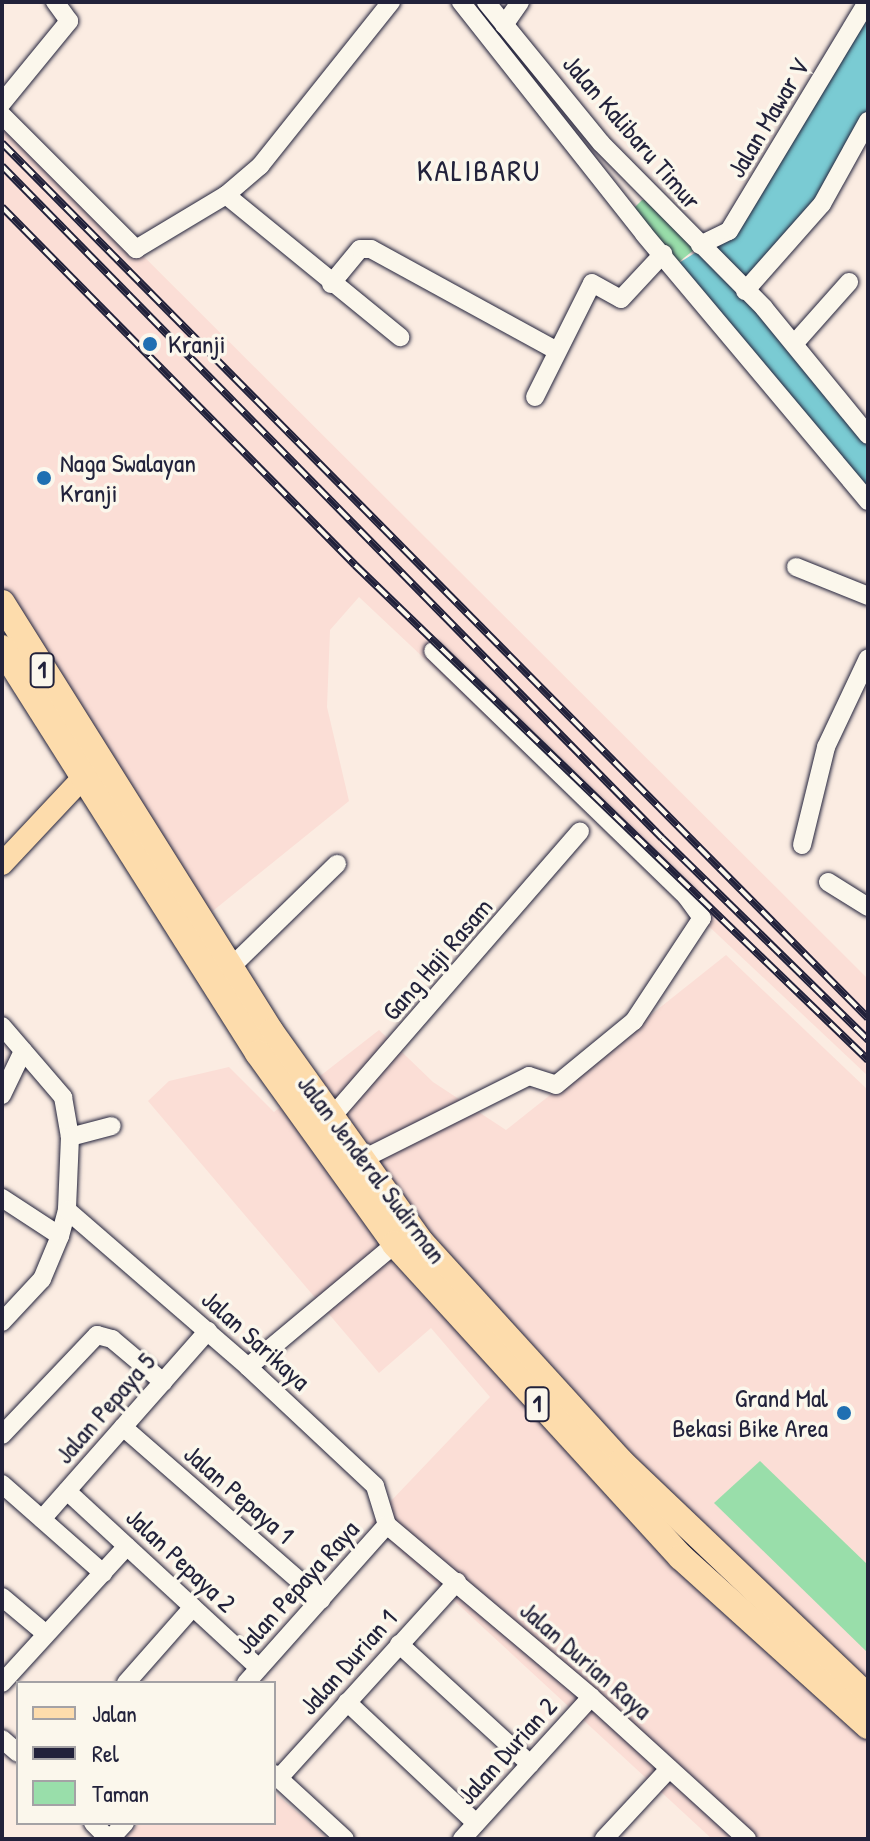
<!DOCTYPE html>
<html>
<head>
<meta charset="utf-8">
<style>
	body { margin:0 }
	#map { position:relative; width:870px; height:1841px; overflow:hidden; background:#fbece2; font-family:"Patrick Hand",sans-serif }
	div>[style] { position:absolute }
	.built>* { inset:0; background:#fbded6 }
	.green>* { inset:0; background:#99deaa }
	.water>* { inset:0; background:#7acbd3 }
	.roads { filter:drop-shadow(0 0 2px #22223b) drop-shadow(0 0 2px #22223b) }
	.minor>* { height:18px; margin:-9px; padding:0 9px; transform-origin:9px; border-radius:9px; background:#fbf7ec }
	.major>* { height:22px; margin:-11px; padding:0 11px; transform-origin:11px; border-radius:11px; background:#fddcac }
	.highway>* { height:26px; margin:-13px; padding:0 13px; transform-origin:13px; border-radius:13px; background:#fddcac }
	.rail>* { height:8px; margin-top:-4px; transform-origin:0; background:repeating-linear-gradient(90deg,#fbf7ec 0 15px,#22223b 0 30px); box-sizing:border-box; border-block:2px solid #22223b }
	.dots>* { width:22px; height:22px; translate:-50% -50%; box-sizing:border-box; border:4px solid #fbf7ec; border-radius:50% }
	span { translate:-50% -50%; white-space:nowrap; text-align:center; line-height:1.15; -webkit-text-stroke:7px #fbf7ec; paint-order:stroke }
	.shield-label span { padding:2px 6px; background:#fbf7ec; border:2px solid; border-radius:6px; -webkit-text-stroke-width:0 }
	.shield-label { font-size:24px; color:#22223b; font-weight:700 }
	.street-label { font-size:26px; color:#22223b }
	.poi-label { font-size:26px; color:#22223b }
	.left { translate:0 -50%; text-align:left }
	.right { translate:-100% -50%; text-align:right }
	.quarter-label { font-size:30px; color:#22223b; letter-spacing:2px }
	.frame { position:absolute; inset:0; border:4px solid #22223b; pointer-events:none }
	.legend { position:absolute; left:16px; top:1681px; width:260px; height:144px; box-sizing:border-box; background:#fbf7ec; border:2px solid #a4a2a5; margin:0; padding:10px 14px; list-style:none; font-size:24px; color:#22223b }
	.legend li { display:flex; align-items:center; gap:16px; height:40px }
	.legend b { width:40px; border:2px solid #a4a2a5 }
</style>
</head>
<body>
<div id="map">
	<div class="built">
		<div style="clip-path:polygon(2px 115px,868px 979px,868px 1076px,359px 597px,330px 630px,327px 707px,349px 801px,193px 927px,2px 605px)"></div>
		<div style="clip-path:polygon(726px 955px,868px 1090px,868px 1839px,712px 1839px,370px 1523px,490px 1397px,431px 1328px,379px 1373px,148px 1101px,169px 1081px,229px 1067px,274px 1112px,379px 1030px,433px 1082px,506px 1130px)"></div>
		<div style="clip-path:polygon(274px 1792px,328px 1839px,125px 1839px,139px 1823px,274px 1823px)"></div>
	</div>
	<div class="green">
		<div style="clip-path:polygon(642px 200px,654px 201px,700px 245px,674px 266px,629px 213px)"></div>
		<div style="clip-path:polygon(760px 1461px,868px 1565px,868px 1653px,714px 1503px)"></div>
	</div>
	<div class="water">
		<div style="clip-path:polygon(868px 2px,868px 121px,839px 176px,746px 291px,868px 435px,868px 501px,674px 266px,730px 231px)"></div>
	</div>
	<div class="roads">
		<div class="minor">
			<div style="left:461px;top:2px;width:295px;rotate:51.7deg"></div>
			<div style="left:644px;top:234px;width:349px;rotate:50deg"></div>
			<div style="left:486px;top:2px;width:182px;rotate:50.8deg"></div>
			<div style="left:601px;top:143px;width:232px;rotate:45.3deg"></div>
			<div style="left:764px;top:308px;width:164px;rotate:50.7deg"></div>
			<div style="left:504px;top:25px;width:28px;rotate:-55deg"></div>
			<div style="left:2px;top:103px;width:106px;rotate:-50.7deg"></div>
			<div style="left:69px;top:21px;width:24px;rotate:-126deg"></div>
			<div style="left:2px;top:115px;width:190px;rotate:45deg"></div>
			<div style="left:136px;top:249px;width:105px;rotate:-31deg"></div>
			<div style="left:226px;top:195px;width:45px;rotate:-40.5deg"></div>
			<div style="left:260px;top:166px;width:210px;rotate:-51.4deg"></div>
			<div style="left:226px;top:195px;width:225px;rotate:39.2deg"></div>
			<div style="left:700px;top:245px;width:32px;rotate:-26deg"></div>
			<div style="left:729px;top:231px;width:267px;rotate:-58.9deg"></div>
			<div style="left:331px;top:284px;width:45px;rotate:-50.4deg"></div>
			<div style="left:360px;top:249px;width:11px"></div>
			<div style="left:371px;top:249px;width:212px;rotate:28.7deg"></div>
			<div style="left:745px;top:291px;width:116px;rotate:-48.5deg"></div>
			<div style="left:822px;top:204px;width:95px;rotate:-61deg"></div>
			<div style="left:794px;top:344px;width:83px;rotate:-48.4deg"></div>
			<div style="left:535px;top:397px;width:127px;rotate:-63.4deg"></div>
			<div style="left:592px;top:283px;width:33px;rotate:29deg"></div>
			<div style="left:621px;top:299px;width:62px;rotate:-47deg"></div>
			<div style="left:796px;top:567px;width:78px;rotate:21.9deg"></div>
			<div style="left:802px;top:845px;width:101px;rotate:-76.2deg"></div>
			<div style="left:826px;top:747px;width:98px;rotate:-64.7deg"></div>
			<div style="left:828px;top:882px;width:47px;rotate:32deg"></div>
			<div style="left:231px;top:967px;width:148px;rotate:-44.2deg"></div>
			<div style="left:2px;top:1026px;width:94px;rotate:49.3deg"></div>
			<div style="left:63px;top:1097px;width:41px;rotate:80.1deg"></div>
			<div style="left:70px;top:1137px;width:73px;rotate:92.4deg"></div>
			<div style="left:67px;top:1210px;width:27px;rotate:105deg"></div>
			<div style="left:60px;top:1236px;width:47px;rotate:112.7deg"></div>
			<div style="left:42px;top:1279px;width:59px;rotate:132.9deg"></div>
			<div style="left:2px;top:1095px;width:49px;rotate:-64.5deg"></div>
			<div style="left:330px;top:1119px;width:381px;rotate:-49deg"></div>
			<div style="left:70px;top:1137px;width:43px;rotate:-14.7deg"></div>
			<div style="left:359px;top:1161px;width:190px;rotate:-26.6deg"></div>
			<div style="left:529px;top:1076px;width:28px;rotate:18deg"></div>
			<div style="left:556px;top:1085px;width:101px;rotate:-39.4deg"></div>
			<div style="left:634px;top:1021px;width:123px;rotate:-56.6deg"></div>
			<div style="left:702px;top:918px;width:27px;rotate:-126deg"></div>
			<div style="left:686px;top:896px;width:352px;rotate:-135.9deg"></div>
			<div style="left:2px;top:1198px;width:69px;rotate:33.2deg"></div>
			<div style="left:67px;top:1210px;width:240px;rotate:40.9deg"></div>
			<div style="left:248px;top:1367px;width:174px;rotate:43.1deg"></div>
			<div style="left:375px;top:1486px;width:41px;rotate:72.9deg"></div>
			<div style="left:248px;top:1367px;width:192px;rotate:-39.9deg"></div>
			<div style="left:123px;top:1427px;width:263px;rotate:41.1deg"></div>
			<div style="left:2px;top:1435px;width:138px;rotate:-46.5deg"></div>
			<div style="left:97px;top:1335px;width:16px;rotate:15deg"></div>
			<div style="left:112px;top:1339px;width:67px;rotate:40.1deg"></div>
			<div style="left:2px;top:1484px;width:135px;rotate:41.4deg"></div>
			<div style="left:67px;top:1491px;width:261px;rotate:42.7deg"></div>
			<div style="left:42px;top:1519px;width:251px;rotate:-48.6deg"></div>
			<div style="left:387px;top:1525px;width:267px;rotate:40.1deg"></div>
			<div style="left:591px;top:1697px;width:211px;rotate:42.3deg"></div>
			<div style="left:2px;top:1597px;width:57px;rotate:40.1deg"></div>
			<div style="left:399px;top:1644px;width:178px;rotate:42.5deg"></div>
			<div style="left:2px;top:1683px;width:185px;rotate:-47.6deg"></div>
			<div style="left:126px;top:1683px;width:101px;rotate:-48.6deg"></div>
			<div style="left:246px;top:1683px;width:212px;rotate:-48.3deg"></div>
			<div style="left:347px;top:1702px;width:177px;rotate:43.2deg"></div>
			<div style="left:2px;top:1739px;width:21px;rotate:41deg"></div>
			<div style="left:274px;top:1774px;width:96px;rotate:42.5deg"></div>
			<div style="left:279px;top:1778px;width:265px;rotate:-47.8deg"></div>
			<div style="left:93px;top:1823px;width:23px;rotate:45deg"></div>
			<div style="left:110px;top:1839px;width:22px;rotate:-47deg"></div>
			<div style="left:462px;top:1839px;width:192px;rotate:-47.7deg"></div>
			<div style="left:604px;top:1839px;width:96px;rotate:-47.1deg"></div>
		</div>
		<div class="major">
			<div style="left:2px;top:864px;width:134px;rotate:-46.8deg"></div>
		</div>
		<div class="highway">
			<div style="left:2px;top:603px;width:506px;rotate:57.91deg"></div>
			<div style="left:271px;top:1032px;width:258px;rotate:54.5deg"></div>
			<div style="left:421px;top:1242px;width:297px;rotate:47.7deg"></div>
			<div style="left:621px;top:1462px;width:341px;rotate:43.6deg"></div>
			<div style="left:2px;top:648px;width:479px;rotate:57.7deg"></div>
			<div style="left:258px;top:1053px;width:235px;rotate:54.3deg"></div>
			<div style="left:395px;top:1244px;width:424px;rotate:47.6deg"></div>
			<div style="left:681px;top:1557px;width:252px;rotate:42.1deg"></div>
		</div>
	</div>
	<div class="rail">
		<div style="left:2px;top:143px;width:1231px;rotate:45.3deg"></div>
		<div style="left:2px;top:166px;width:942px;rotate:45.52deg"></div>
		<div style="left:662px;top:838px;width:289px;rotate:44.4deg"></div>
		<div style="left:2px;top:207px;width:503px;rotate:45.4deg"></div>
		<div style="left:355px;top:565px;width:713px;rotate:43.98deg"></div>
	</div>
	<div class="dots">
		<div style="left:150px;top:344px;background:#1f6fb2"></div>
		<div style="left:44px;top:478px;background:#1f6fb2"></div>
		<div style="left:844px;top:1413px;background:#1f6fb2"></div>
	</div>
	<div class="shield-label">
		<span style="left:42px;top:670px">1</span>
		<span style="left:537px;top:1404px">1</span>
	</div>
	<div class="street-label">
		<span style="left:768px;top:118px;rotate:-59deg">Jalan Mawar V</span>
		<span style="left:632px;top:132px;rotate:49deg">Jalan Kalibaru Timur</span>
		<span style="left:437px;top:959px;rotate:-49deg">Gang Haji Rasam</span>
		<span style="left:372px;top:1169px;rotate:53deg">Jalan Jenderal Sudirman</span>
		<span style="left:256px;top:1340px;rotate:42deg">Jalan Sarikaya</span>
		<span style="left:105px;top:1408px;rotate:-49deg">Jalan Pepaya 5</span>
		<span style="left:239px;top:1494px;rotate:41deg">Jalan Pepaya 1</span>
		<span style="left:181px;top:1560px;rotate:43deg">Jalan Pepaya 2</span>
		<span style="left:297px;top:1587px;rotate:-48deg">Jalan Pepaya Raya</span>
		<span style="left:586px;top:1660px;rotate:41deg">Jalan Durian Raya</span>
		<span style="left:348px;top:1662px;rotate:-48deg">Jalan Durian 1</span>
		<span style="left:507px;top:1751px;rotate:-48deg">Jalan Durian 2</span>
	</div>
	<div class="poi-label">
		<span class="left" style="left:168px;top:344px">Kranji</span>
		<span class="left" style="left:60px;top:478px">Naga Swalayan<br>Kranji</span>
		<span class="right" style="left:828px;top:1413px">Grand Mal<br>Bekasi Bike Area</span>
	</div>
	<div class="quarter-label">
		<span style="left:479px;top:170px">KALIBARU</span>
	</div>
	<div class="frame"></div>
	<ul class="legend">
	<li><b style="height:10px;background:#fddcac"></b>Jalan</li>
	<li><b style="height:10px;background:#22223b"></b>Rel</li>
	<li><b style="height:22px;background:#99deaa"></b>Taman</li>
	</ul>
</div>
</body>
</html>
